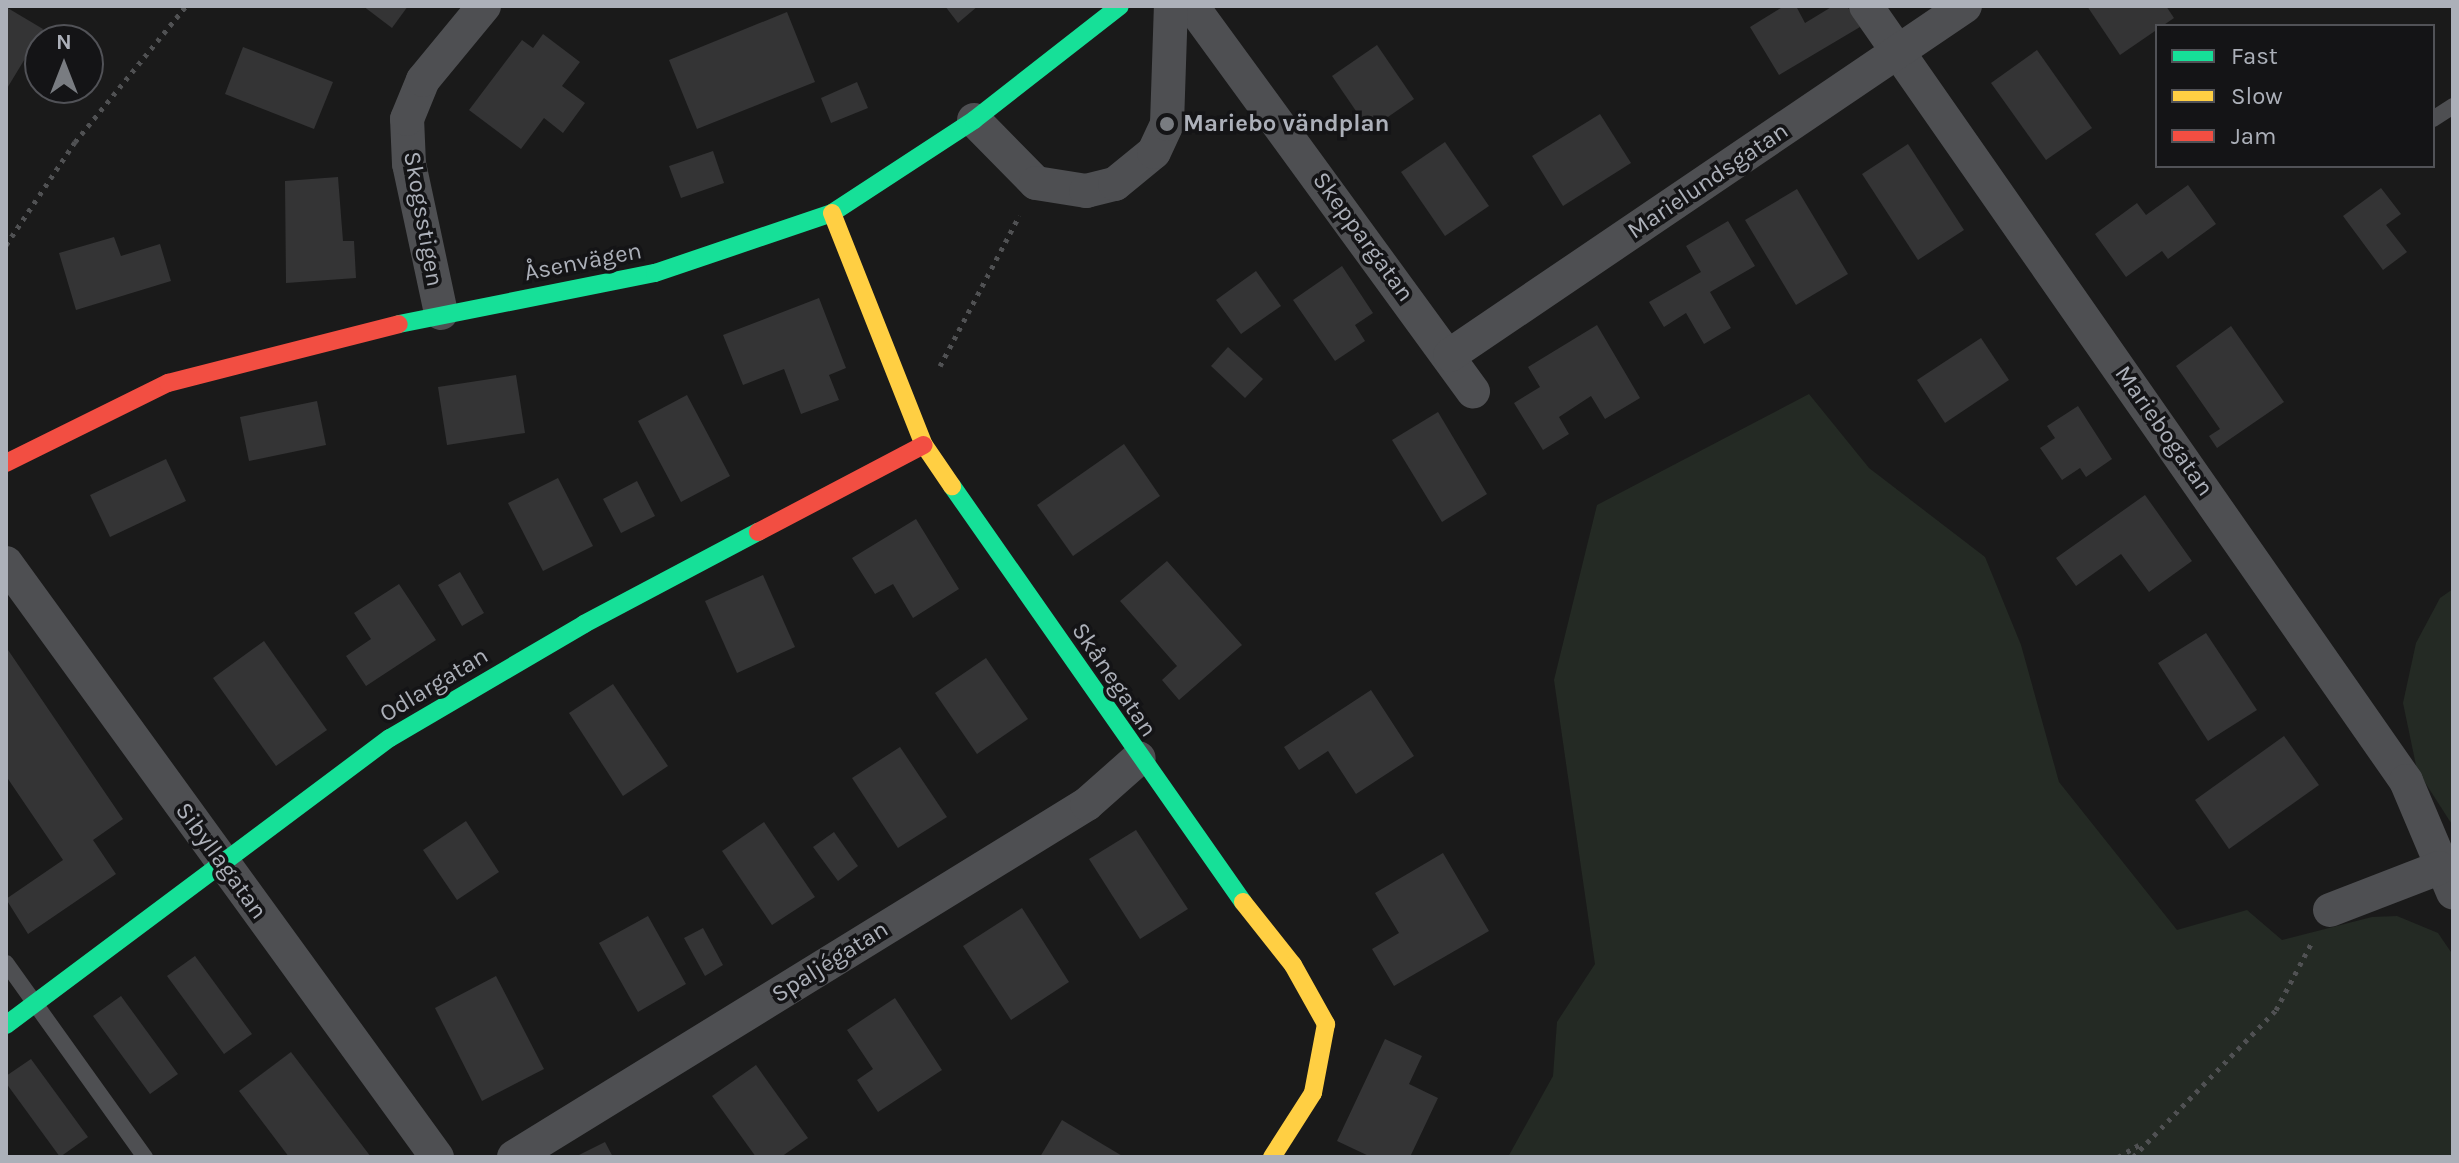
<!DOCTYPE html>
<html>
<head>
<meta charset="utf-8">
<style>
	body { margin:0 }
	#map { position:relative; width:2459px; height:1163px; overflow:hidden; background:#1a1a1a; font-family:Karla,sans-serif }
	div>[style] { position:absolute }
	.green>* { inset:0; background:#242a24 }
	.building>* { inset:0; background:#343435 }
	.path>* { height:5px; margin-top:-2.5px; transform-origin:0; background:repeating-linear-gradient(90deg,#505153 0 4px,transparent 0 10px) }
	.lane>* { height:16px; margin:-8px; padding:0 8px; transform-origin:8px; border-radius:8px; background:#4e4f52 }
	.street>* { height:34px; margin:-17px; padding:0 17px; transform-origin:17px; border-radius:17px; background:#4e4f52 }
	.fast>* { height:18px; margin:-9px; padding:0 9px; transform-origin:9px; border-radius:9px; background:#16e098 }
	.slow>* { height:18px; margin:-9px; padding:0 9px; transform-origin:9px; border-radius:9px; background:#ffcf43 }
	.jam>* { height:18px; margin:-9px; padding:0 9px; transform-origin:9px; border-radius:9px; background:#f24e42 }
	.dots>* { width:22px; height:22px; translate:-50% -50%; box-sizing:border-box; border:4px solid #141416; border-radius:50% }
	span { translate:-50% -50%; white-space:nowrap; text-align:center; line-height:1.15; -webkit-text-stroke:7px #141416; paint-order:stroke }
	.poi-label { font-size:24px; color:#acb0b9; font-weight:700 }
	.left { translate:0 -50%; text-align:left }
	.street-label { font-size:24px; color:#acb0b9 }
	.frame { position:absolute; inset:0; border:8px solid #acb0b9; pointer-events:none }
	.legend { position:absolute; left:2155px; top:24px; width:280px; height:144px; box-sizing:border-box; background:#141416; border:2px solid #515257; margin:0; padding:10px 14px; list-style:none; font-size:24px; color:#acb0b9 }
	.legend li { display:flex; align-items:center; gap:16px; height:40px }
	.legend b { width:40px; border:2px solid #515257 }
	.north { position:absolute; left:24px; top:24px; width:80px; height:80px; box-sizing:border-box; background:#141416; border:2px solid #515257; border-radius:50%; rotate:0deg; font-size:22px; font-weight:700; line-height:32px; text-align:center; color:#acb0b9 }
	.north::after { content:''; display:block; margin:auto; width:28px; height:36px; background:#797c81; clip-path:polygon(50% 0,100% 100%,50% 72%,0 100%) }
</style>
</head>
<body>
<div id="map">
	<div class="green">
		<div style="clip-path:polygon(1809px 394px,1869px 468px,1985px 557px,2021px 645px,2059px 782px,2177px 930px,2247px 910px,2282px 940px,2372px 917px,2397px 916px,2438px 933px,2453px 955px,2453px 1157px,1508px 1157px,1553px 1076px,1557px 1022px,1595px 964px,1554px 680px,1597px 505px)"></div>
		<div style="clip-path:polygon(2453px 589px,2453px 826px,2417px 770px,2403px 703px,2416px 643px,2440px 598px)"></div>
	</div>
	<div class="building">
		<div style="clip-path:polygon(363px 6px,408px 6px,392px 28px)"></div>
		<div style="clip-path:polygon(945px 6px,978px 6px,958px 23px)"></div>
		<div style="clip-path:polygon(1784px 6px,1796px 6px,1805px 23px,1833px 6px,1847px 6px,1860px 27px,1779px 75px,1750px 27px)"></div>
		<div style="clip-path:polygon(2087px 6px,2166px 6px,2174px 18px,2120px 55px)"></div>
		<div style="clip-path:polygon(6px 7px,43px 29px,6px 90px)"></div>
		<div style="clip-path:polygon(787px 12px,815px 82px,697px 129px,669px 60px)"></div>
		<div style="clip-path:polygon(543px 34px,580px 62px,562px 86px,585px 103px,563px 133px,544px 118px,521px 149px,469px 110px,522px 40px,533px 48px)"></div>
		<div style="clip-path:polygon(1377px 45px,1414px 99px,1369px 130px,1332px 76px)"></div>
		<div style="clip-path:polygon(243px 47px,333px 82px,314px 129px,225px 94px)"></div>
		<div style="clip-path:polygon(2037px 50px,2092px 128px,2046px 160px,1991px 83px)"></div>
		<div style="clip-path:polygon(857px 82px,868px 108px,831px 123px,821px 98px)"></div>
		<div style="clip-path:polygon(1600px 114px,1631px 163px,1563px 206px,1532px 156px)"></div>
		<div style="clip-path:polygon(1445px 142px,1489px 206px,1445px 236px,1401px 172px)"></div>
		<div style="clip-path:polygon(1908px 144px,1964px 230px,1918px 260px,1862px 174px)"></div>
		<div style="clip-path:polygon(713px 151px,724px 183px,681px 198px,669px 166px)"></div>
		<div style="clip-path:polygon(338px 177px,343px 241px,354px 241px,356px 278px,286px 283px,285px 181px)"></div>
		<div style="clip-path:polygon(2188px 185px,2216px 224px,2168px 259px,2162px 251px,2126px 277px,2095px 234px,2137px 203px,2146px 215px)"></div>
		<div style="clip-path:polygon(2381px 188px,2401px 214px,2386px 225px,2407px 252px,2383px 270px,2343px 216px)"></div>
		<div style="clip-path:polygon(1797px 189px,1848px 274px,1796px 305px,1745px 220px)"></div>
		<div style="clip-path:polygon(1728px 221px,1755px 266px,1710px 292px,1731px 328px,1704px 344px,1686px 313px,1664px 327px,1649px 302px,1701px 272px,1686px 246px)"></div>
		<div style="clip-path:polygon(114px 237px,121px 256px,160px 244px,171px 281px,76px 310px,59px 253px)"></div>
		<div style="clip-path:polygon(1342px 266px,1373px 313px,1355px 325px,1365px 341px,1335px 361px,1293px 300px)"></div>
		<div style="clip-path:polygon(1256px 271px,1281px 306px,1241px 334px,1216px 300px)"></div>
		<div style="clip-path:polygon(819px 298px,846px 368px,829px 375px,839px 400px,801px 414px,784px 369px,743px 385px,723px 335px)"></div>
		<div style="clip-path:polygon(1597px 325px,1640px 398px,1605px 419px,1591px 396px,1559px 417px,1569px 434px,1543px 450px,1514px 403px,1540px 387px,1528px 367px)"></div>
		<div style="clip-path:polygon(2231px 326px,2284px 402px,2217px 448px,2209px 436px,2220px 429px,2176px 366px)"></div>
		<div style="clip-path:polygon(1981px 338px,2009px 380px,1945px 423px,1917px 380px)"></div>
		<div style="clip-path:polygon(1228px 347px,1263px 379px,1245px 398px,1211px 366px)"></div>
		<div style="clip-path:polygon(516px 375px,525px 433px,447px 445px,438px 387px)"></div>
		<div style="clip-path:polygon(687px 395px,730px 476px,681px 502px,638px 421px)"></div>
		<div style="clip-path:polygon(317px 401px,326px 445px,249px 461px,240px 417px)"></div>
		<div style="clip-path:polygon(2078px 406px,2112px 459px,2086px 477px,2080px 468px,2062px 480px,2040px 448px,2055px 438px,2047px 426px)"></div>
		<div style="clip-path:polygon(1438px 412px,1487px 494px,1442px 522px,1392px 440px)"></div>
		<div style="clip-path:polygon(1124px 444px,1160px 496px,1073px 556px,1037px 505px)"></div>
		<div style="clip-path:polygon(166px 459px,186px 501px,110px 537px,90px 495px)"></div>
		<div style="clip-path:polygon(558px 478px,593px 546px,543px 571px,508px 503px)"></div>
		<div style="clip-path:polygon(637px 481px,655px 516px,621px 533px,603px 499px)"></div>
		<div style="clip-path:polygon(2145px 495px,2192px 561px,2149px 592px,2121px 554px,2076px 586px,2056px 558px)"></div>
		<div style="clip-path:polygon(916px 519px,959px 589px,913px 618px,893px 584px,875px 594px,852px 558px)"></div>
		<div style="clip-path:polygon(1167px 561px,1242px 645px,1179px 700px,1162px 680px,1177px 666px,1120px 601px)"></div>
		<div style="clip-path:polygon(460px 572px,484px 613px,462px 626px,438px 585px)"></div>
		<div style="clip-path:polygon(763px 575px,795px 647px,737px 673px,705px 601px)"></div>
		<div style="clip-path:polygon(399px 584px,436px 640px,366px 686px,346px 656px,371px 639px,354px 613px)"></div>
		<div style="clip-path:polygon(2206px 633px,2257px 710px,2208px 741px,2158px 663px)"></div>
		<div style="clip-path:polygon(264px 641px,327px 730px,276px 766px,213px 678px)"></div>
		<div style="clip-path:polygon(6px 647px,123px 819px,93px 840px,116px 874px,28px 934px,6px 899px,63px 860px,6px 776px)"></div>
		<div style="clip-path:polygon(986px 658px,1028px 719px,977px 754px,935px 693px)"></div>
		<div style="clip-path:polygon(613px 684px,668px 766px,623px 796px,569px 713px)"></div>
		<div style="clip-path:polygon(1371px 690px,1414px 756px,1356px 794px,1328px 751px,1299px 770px,1284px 747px)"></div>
		<div style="clip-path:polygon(2284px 736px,2319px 785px,2229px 849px,2195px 800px)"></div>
		<div style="clip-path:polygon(900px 747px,947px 817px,898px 848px,852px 778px)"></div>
		<div style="clip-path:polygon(466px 821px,499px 872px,457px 900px,423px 850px)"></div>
		<div style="clip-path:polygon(764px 822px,815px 897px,772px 925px,722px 851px)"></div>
		<div style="clip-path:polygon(1136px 830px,1188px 909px,1140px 939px,1089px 859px)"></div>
		<div style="clip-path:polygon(834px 832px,858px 866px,838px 881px,813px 847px)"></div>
		<div style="clip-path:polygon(1443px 853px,1489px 931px,1394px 986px,1372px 949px,1399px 933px,1375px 893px)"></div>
		<div style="clip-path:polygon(1022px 908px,1069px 982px,1011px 1020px,963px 946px)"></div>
		<div style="clip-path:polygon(648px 916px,686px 984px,638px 1012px,599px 943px)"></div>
		<div style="clip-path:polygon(703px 928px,723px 965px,705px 976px,684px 938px)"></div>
		<div style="clip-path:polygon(195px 956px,252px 1034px,224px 1054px,167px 976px)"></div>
		<div style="clip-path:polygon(496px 976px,544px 1069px,482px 1101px,435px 1008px)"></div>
		<div style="clip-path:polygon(121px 996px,178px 1074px,150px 1094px,93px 1016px)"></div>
		<div style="clip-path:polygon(895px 998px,942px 1070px,878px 1112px,857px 1080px,873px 1069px,847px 1030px)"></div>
		<div style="clip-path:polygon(1385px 1039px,1422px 1056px,1409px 1084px,1438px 1098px,1410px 1157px,1371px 1157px,1337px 1141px)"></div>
		<div style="clip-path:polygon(291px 1052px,371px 1157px,289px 1157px,239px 1091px)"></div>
		<div style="clip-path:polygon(31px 1059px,88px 1137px,60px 1157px,6px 1083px,6px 1076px)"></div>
		<div style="clip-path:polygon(756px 1065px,808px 1138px,781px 1157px,756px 1157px,712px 1096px)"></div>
		<div style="clip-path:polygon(1062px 1120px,1124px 1157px,1040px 1157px)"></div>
		<div style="clip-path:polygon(605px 1142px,613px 1157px,575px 1157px)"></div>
	</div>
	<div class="path">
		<div style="left:6px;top:245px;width:124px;rotate:-56.2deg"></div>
		<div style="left:75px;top:142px;width:176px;rotate:-50.8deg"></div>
		<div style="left:940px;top:366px;width:170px;rotate:-62.2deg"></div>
		<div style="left:2118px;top:1157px;width:24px;rotate:-30deg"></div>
		<div style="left:2133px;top:1157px;width:205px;rotate:-45.8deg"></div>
		<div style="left:2276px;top:1010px;width:77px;rotate:-62.1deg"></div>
	</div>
	<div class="lane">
		<div style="left:2433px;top:119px;width:24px;rotate:-33deg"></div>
		<div style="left:6px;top:963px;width:239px;rotate:54.4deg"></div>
	</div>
	<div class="street">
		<div style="left:1192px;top:6px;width:477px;rotate:53.9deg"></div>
		<div style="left:1866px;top:6px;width:945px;rotate:55.13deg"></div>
		<div style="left:2406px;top:781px;width:121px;rotate:67.1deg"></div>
		<div style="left:974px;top:120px;width:88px;rotate:45.5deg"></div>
		<div style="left:1036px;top:183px;width:51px;rotate:9.1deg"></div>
		<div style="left:1086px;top:191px;width:30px;rotate:-14deg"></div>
		<div style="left:1115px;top:184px;width:50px;rotate:-39.4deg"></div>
		<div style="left:1154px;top:152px;width:31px;rotate:-65deg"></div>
		<div style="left:1167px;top:124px;width:118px;rotate:-88.1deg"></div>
		<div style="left:441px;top:313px;width:152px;rotate:-102.1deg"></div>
		<div style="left:409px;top:164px;width:45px;rotate:-92.5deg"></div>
		<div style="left:407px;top:119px;width:42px;rotate:-67.7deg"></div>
		<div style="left:423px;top:80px;width:96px;rotate:-50.5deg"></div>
		<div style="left:1450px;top:355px;width:622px;rotate:-34.12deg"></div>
		<div style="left:6px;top:563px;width:734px;rotate:54.04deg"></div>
		<div style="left:2330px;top:910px;width:117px;rotate:-21.1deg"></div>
		<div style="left:514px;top:1157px;width:673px;rotate:-31.64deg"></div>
		<div style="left:1087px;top:804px;width:69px;rotate:-41.5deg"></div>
	</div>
	<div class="fast">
		<div style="left:399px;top:324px;width:261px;rotate:-11.3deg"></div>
		<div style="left:655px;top:273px;width:187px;rotate:-18.7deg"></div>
		<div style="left:832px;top:213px;width:170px;rotate:-33.2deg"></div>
		<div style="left:974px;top:120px;width:185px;rotate:-38deg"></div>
		<div style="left:952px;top:486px;width:508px;rotate:55.03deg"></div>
		<div style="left:6px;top:1025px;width:479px;rotate:-36.8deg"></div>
		<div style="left:390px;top:738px;width:225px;rotate:-30.4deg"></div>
		<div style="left:584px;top:624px;width:197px;rotate:-27.9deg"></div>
	</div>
	<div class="slow">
		<div style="left:832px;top:213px;width:250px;rotate:68.4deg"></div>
		<div style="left:924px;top:445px;width:50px;rotate:55.7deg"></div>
		<div style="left:1243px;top:902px;width:80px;rotate:51.6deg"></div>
		<div style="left:1293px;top:965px;width:68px;rotate:60.8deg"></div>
		<div style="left:1326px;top:1024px;width:70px;rotate:100.7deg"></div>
		<div style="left:1313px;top:1093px;width:76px;rotate:122.6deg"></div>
	</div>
	<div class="jam">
		<div style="left:6px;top:463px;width:181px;rotate:-26.3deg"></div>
		<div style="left:168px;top:383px;width:238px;rotate:-14.3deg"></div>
		<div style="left:758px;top:532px;width:187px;rotate:-27.7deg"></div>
	</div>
	<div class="dots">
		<div style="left:1167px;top:124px;background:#797c81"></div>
	</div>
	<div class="poi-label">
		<span class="left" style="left:1183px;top:124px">Mariebo vändplan</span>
	</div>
	<div class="street-label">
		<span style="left:1708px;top:181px;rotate:-34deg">Marielundsgatan</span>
		<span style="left:423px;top:219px;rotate:80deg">Skogsstigen</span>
		<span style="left:1363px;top:237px;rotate:54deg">Skeppargatan</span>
		<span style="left:583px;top:262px;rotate:-11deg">Åsenvägen</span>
		<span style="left:2164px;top:431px;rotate:55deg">Mariebogatan</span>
		<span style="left:1114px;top:680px;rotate:56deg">Skånegatan</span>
		<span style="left:434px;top:685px;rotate:-31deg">Odlargatan</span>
		<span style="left:221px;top:861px;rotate:54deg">Sibyllagatan</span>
		<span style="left:830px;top:962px;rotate:-32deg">Spaljégatan</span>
	</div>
	<div class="frame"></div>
	<ul class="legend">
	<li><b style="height:10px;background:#16e098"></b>Fast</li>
	<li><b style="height:10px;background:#ffcf43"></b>Slow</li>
	<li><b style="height:10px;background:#f24e42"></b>Jam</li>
	</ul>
	<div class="north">N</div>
</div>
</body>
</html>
